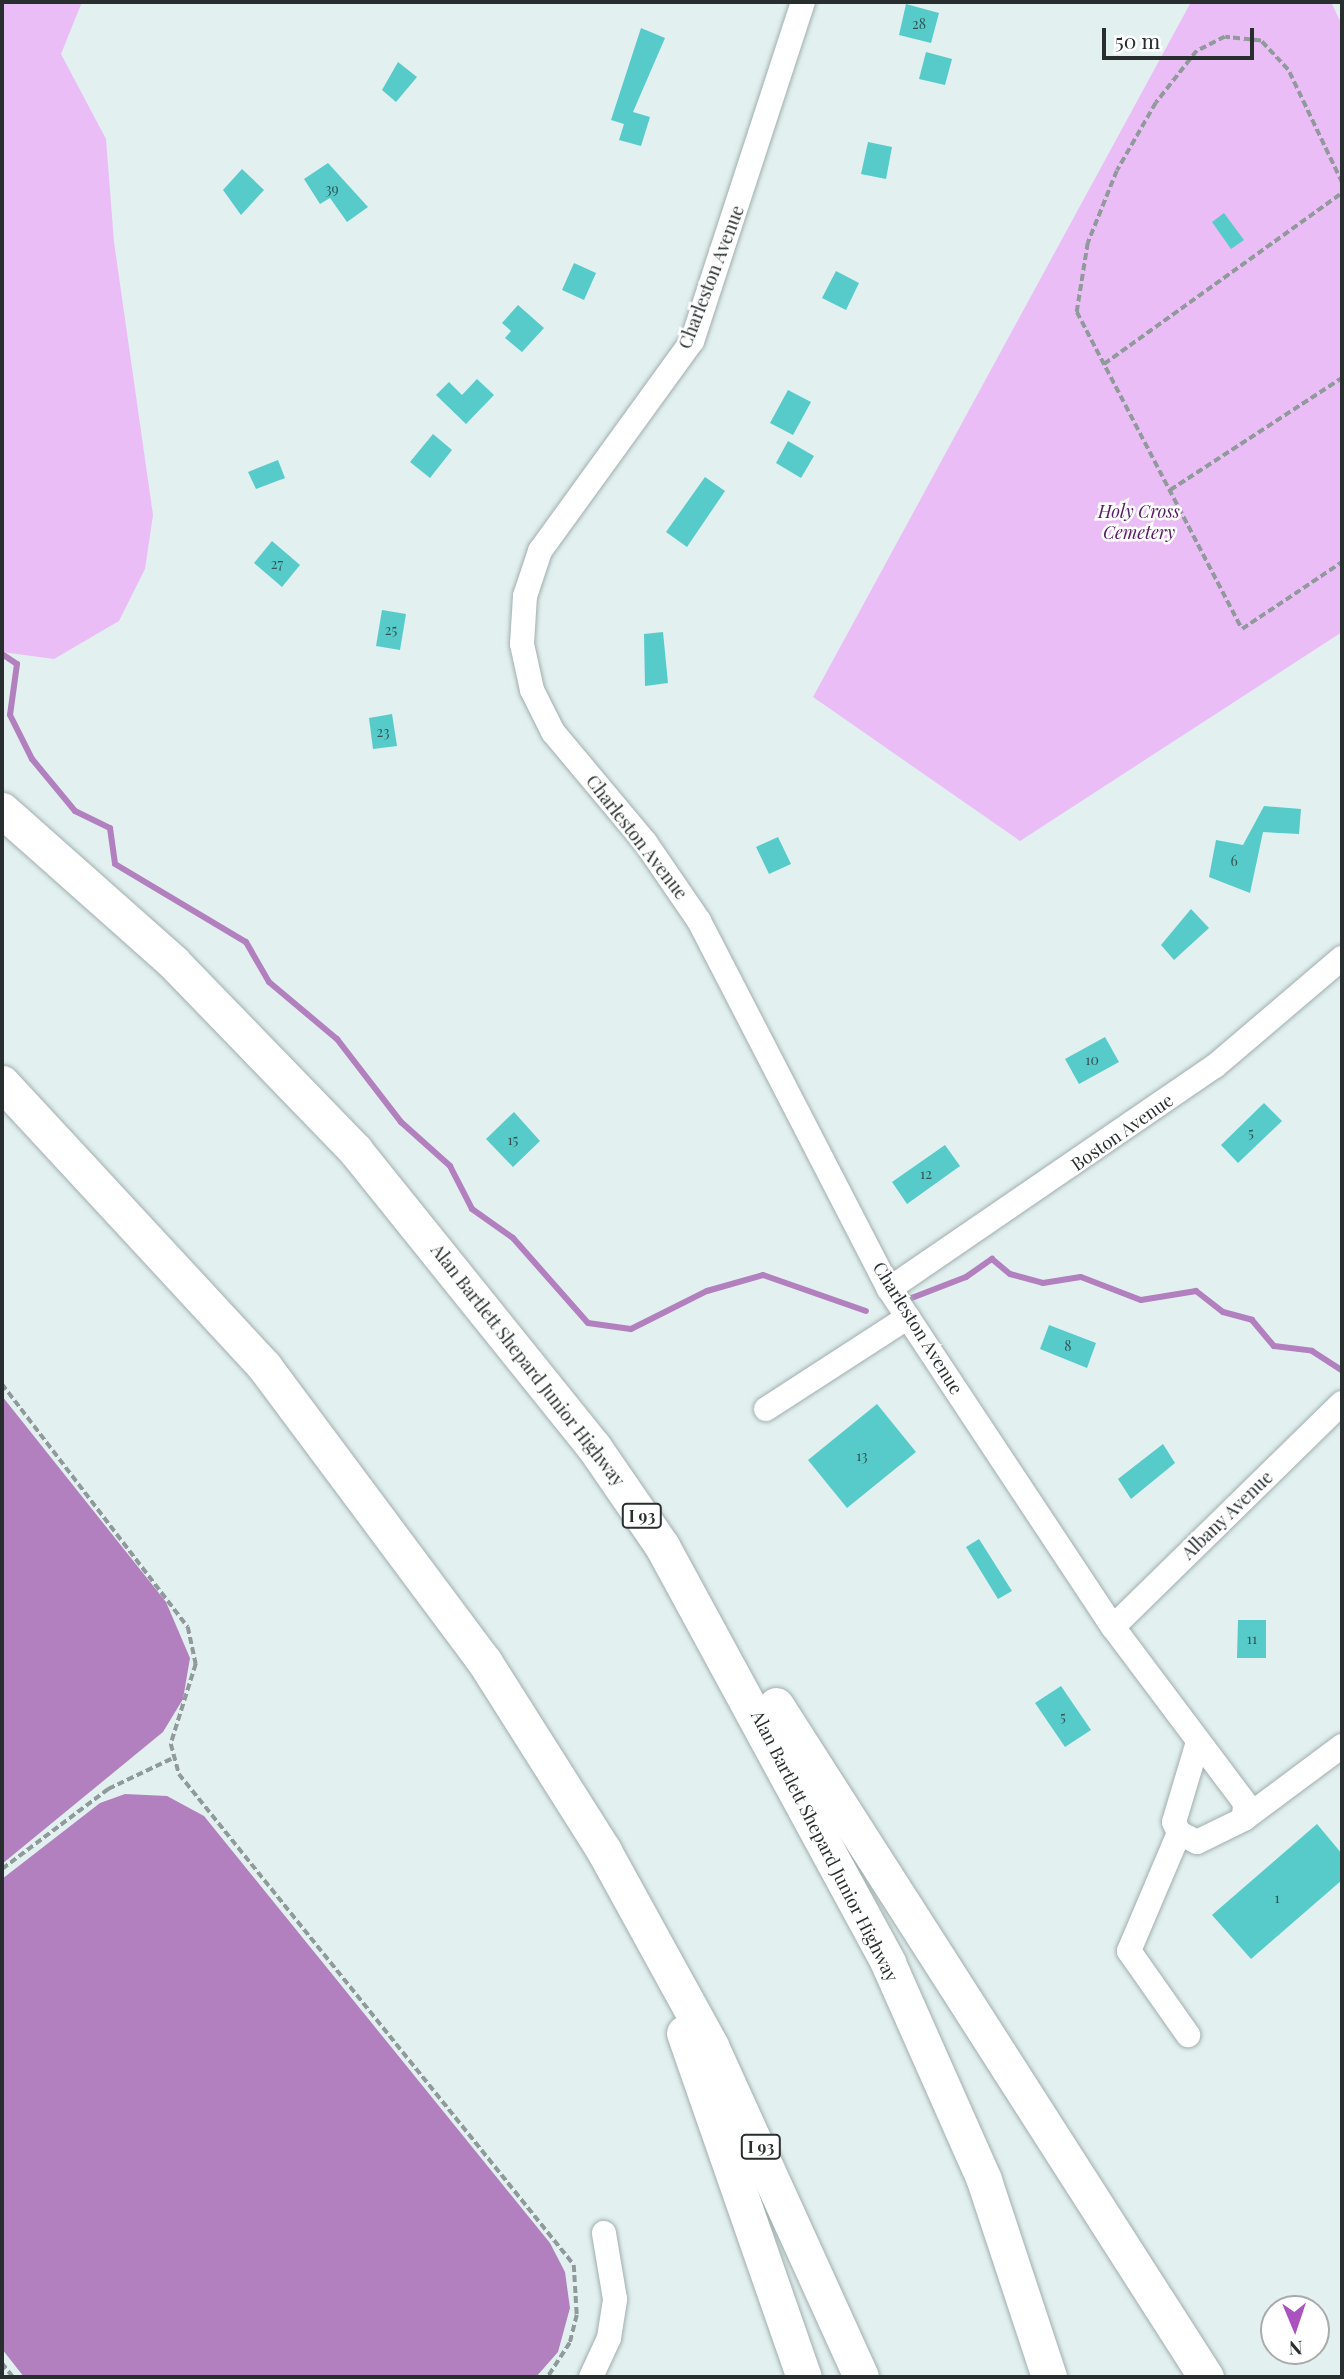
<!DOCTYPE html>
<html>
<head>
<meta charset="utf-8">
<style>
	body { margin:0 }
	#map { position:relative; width:1344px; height:2379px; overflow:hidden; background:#e2f0f0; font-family:"Playfair Display",serif }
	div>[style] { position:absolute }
	.green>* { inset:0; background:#ebbdf7 }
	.water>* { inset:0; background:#b280be }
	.stream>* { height:6px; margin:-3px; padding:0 3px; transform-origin:3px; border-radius:3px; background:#b280be }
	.building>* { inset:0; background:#56cbca }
	.path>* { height:3.5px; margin-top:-1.75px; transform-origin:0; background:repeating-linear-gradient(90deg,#909a9a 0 7px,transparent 0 10.5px) }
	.roads { filter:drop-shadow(0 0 2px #a1aeae) drop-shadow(0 0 2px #a1aeae) }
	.minor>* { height:24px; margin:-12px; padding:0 12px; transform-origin:12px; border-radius:12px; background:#fff }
	.highway>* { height:35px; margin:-17.5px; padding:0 17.5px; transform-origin:17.5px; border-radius:17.5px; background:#fff }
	span { translate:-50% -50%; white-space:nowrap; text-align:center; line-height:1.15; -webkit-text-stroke:5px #fff; paint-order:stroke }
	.number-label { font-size:14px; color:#345454 }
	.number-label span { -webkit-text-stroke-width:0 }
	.shield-label span { padding:2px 5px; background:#fff; border:2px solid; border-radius:5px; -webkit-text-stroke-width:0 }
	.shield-label { font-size:16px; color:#282d2d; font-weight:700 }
	.street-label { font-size:18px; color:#282d2d }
	.park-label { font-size:18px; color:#571a65; font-style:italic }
	.frame { position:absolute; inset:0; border:4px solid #282d2d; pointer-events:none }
	.north { position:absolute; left:1260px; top:2295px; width:70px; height:70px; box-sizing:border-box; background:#fff; border:2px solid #a9abab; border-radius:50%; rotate:178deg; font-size:19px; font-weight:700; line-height:28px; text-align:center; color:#282d2d }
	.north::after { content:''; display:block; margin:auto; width:24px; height:32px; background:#aa52bf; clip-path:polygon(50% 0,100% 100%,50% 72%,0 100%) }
	.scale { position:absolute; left:1102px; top:28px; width:152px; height:32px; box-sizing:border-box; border:4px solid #282d2d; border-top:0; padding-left:9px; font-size:21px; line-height:24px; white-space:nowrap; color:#282d2d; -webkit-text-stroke:5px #fff; paint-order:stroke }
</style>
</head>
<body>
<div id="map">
	<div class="green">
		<div style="clip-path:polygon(2px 2px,82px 2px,61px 54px,106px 139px,114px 242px,153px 515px,145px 569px,119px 621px,54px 659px,2px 652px)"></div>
		<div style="clip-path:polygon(1191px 2px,1331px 2px,1342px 25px,1342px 632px,1020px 841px,813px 697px)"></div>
	</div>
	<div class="water">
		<div style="clip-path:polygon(2px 1396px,166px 1602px,190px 1658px,183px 1699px,163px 1732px,2px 1864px)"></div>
		<div style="clip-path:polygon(125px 1794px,167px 1796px,204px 1816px,550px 2243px,565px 2272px,570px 2308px,558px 2352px,536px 2377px,24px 2377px,2px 2349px,2px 1879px,100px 1803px)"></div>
	</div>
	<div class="stream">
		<div style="left:2px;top:654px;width:18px;rotate:34deg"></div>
		<div style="left:17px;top:664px;width:51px;rotate:97.8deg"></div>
		<div style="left:10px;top:715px;width:49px;rotate:63.4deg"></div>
		<div style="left:32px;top:759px;width:67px;rotate:50.4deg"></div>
		<div style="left:75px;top:811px;width:39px;rotate:26deg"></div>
		<div style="left:110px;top:828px;width:36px;rotate:82deg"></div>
		<div style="left:115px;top:864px;width:152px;rotate:30.8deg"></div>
		<div style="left:246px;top:942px;width:46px;rotate:60.1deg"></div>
		<div style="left:269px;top:982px;width:89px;rotate:40deg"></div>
		<div style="left:337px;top:1039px;width:105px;rotate:52.4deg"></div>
		<div style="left:401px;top:1122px;width:66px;rotate:41.9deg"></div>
		<div style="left:450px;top:1166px;width:48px;rotate:62.9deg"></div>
		<div style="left:472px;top:1209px;width:50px;rotate:35.3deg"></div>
		<div style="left:513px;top:1238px;width:113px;rotate:48.6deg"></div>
		<div style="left:588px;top:1323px;width:43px;rotate:7.9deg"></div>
		<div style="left:631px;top:1329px;width:85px;rotate:-26.6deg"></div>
		<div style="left:707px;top:1291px;width:58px;rotate:-15.9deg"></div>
		<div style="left:763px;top:1275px;width:109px;rotate:19.3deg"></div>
		<div style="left:909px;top:1299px;width:61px;rotate:-21.1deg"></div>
		<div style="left:966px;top:1277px;width:32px;rotate:-35deg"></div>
		<div style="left:992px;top:1259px;width:23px;rotate:40deg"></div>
		<div style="left:1010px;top:1274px;width:34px;rotate:15deg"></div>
		<div style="left:1043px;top:1283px;width:38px;rotate:-9deg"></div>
		<div style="left:1081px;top:1277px;width:64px;rotate:21deg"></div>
		<div style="left:1141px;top:1300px;width:56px;rotate:-9.3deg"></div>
		<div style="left:1196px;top:1291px;width:34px;rotate:38deg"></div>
		<div style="left:1223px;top:1312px;width:30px;rotate:15deg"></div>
		<div style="left:1252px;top:1320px;width:34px;rotate:50deg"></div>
		<div style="left:1274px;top:1346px;width:38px;rotate:7deg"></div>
		<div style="left:1312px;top:1351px;width:35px;rotate:33deg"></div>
	</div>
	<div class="building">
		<div style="clip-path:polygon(906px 4px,939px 13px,931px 43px,899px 35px)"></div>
		<div style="clip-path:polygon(641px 28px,665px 38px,633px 112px,650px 117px,641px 146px,619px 140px,624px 124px,611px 120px)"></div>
		<div style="clip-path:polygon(926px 52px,952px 59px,945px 85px,919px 79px)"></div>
		<div style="clip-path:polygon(398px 62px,417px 77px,396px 102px,382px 90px)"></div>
		<div style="clip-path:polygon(868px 142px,892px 147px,886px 179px,861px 174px)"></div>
		<div style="clip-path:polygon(328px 163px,368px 207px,347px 222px,330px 198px,320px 204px,304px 179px)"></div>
		<div style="clip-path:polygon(242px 169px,264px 190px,241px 215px,223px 190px)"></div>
		<div style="clip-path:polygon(1224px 213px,1244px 240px,1231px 249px,1212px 222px)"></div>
		<div style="clip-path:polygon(574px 263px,596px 273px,584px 300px,562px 290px)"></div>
		<div style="clip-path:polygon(836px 271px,859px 283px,846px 310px,822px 298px)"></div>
		<div style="clip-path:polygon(518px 305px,544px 328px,522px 352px,505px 338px,511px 331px,502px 323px)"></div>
		<div style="clip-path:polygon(477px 379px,494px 395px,466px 424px,436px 395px,449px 382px,462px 395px)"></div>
		<div style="clip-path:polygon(788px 390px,811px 402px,793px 435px,770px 423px)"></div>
		<div style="clip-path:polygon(433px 434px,452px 450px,430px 478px,410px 462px)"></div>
		<div style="clip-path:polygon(788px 441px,814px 456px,801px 478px,776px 463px)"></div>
		<div style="clip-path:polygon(278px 460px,285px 478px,256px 489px,248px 472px)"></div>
		<div style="clip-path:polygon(705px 477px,725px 491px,687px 547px,666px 532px)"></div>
		<div style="clip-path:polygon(272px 541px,300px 565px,282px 587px,254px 563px)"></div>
		<div style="clip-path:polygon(382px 610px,406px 614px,400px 650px,376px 646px)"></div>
		<div style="clip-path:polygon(663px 632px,668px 683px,645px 686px,644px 634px)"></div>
		<div style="clip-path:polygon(392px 714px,397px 746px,373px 749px,369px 718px)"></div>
		<div style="clip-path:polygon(1264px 806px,1301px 809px,1299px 834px,1263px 832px,1250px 893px,1209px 877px,1216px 840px,1243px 845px)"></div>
		<div style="clip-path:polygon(778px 837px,791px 864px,769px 874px,756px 847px)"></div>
		<div style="clip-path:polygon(1191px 909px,1209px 928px,1174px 960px,1161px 945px)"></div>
		<div style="clip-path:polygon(1105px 1037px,1119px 1062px,1079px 1084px,1065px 1059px)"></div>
		<div style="clip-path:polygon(1264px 1103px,1282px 1121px,1238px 1163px,1221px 1145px)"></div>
		<div style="clip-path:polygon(514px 1112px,540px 1141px,513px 1167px,486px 1139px)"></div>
		<div style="clip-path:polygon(945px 1145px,960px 1166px,907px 1204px,892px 1182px)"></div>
		<div style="clip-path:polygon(1049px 1325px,1096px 1343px,1087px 1368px,1040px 1349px)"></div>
		<div style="clip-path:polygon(877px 1404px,916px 1452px,847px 1508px,808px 1460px)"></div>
		<div style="clip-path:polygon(1163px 1444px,1175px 1463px,1131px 1499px,1118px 1479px)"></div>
		<div style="clip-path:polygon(979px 1539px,1012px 1591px,998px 1599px,966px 1547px)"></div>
		<div style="clip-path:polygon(1238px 1620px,1266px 1620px,1266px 1658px,1237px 1658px)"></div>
		<div style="clip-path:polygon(1061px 1686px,1091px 1730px,1065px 1747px,1035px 1703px)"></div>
		<div style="clip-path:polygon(1317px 1824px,1342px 1854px,1342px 1880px,1251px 1959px,1212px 1915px)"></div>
	</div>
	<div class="path">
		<div style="left:1342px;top:183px;width:125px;rotate:-115.5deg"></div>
		<div style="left:1288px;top:70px;width:40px;rotate:-133deg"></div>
		<div style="left:1261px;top:41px;width:36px;rotate:-174deg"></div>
		<div style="left:1225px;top:37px;width:31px;rotate:153deg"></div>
		<div style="left:1197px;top:51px;width:66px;rotate:128.3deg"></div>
		<div style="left:1156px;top:103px;width:78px;rotate:119.8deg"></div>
		<div style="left:1117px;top:171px;width:78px;rotate:111.9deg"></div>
		<div style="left:1088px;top:243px;width:70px;rotate:99.1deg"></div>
		<div style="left:1077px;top:312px;width:357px;rotate:62.5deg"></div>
		<div style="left:1242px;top:629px;width:120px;rotate:-33.8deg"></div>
		<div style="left:1104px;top:364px;width:293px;rotate:-35.7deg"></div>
		<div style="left:1170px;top:490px;width:205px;rotate:-33.1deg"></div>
		<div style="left:2px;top:1384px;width:306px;rotate:52.6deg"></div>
		<div style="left:188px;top:1627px;width:38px;rotate:78deg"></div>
		<div style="left:196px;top:1664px;width:84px;rotate:107.4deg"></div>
		<div style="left:171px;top:1744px;width:31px;rotate:75deg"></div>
		<div style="left:179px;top:1774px;width:630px;rotate:51.18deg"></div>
		<div style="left:574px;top:2265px;width:50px;rotate:86.6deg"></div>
		<div style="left:577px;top:2315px;width:29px;rotate:104deg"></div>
		<div style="left:570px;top:2343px;width:40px;rotate:122.9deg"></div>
		<div style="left:2px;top:1869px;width:133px;rotate:-37deg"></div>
		<div style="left:108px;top:1789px;width:70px;rotate:-25.5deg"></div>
		<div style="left:2px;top:2363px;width:18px;rotate:52deg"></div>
	</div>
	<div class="roads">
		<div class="minor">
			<div style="left:803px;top:2px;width:357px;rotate:108.1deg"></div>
			<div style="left:692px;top:341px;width:259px;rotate:125.9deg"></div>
			<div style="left:540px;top:551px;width:47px;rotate:108.4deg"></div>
			<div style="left:525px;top:596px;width:48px;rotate:93.6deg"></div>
			<div style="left:522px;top:644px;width:47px;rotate:77.7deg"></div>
			<div style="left:532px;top:690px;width:47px;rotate:63.4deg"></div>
			<div style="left:553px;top:732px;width:143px;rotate:50.1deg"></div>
			<div style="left:645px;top:842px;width:96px;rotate:55.6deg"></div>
			<div style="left:699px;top:921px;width:414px;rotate:62.7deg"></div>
			<div style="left:889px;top:1289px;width:405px;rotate:56.5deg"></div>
			<div style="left:1113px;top:1627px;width:220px;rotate:53.1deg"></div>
			<div style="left:1245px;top:1803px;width:16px;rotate:94deg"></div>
			<div style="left:1244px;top:1819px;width:52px;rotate:153.9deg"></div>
			<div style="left:1197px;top:1842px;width:20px;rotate:-153deg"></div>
			<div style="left:1179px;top:1833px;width:12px;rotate:-114deg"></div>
			<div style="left:1174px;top:1822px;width:84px;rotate:-73.3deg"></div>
			<div style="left:889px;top:1289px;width:395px;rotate:-34.4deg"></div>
			<div style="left:1215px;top:1066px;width:167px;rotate:-40.4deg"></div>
			<div style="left:766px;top:1409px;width:169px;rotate:-32.9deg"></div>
			<div style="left:1113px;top:1627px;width:320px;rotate:-44.4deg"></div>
			<div style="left:1244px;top:1819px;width:122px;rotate:-36.7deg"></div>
			<div style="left:1179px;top:1833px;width:128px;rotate:113deg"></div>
			<div style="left:1129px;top:1951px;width:103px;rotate:54.9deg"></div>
			<div style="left:591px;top:2377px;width:43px;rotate:-65.2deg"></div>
			<div style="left:609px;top:2338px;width:39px;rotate:-81deg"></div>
			<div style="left:615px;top:2299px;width:67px;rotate:-99.5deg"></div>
		</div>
		<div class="highway">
			<div style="left:2px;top:810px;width:229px;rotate:41.6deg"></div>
			<div style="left:173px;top:962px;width:262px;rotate:45.9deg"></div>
			<div style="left:355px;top:1150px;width:381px;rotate:51.2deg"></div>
			<div style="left:594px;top:1447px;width:120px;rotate:55.5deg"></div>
			<div style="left:662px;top:1546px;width:474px;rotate:61.5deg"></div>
			<div style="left:888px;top:1963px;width:237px;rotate:66.1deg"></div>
			<div style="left:984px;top:2180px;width:207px;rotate:71.7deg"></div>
			<div style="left:2px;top:1083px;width:386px;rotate:47.2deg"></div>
			<div style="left:264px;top:1366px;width:368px;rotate:53.3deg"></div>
			<div style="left:484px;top:1661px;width:225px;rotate:57.7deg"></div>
			<div style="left:604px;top:1851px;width:222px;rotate:61.2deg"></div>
			<div style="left:711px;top:2046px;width:363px;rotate:65.6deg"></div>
			<div style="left:776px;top:1705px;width:798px;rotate:57.39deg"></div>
			<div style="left:684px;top:2033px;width:364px;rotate:70.8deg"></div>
		</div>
	</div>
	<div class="number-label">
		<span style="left:919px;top:24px">28</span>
		<span style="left:332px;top:189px">39</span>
		<span style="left:277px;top:564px">27</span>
		<span style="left:391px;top:630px">25</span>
		<span style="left:383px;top:732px">23</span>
		<span style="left:1234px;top:861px">6</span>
		<span style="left:1092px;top:1060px">10</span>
		<span style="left:1251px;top:1133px">5</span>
		<span style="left:513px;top:1140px">15</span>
		<span style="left:926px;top:1174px">12</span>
		<span style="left:1068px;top:1346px">8</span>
		<span style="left:862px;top:1456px">13</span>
		<span style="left:1252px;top:1639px">11</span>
		<span style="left:1063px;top:1717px">5</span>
		<span style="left:1277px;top:1898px">1</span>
	</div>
	<div class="shield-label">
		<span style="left:642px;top:1516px">I 93</span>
		<span style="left:761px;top:2147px">I 93</span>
	</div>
	<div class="street-label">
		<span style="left:711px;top:277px;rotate:-69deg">Charleston Avenue</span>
		<span style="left:637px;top:837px;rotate:52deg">Charleston Avenue</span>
		<span style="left:1122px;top:1132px;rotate:-35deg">Boston Avenue</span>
		<span style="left:918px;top:1328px;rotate:58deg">Charleston Avenue</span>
		<span style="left:528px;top:1365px;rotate:52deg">Alan Bartlett Shepard Junior Highway</span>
		<span style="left:1227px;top:1515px;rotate:-44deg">Albany Avenue</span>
		<span style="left:825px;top:1846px;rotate:63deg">Alan Bartlett Shepard Junior Highway</span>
	</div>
	<div class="park-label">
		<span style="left:1139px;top:522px">Holy Cross<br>Cemetery</span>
	</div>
	<div class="frame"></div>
	<div class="north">N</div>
	<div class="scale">50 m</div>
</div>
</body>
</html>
